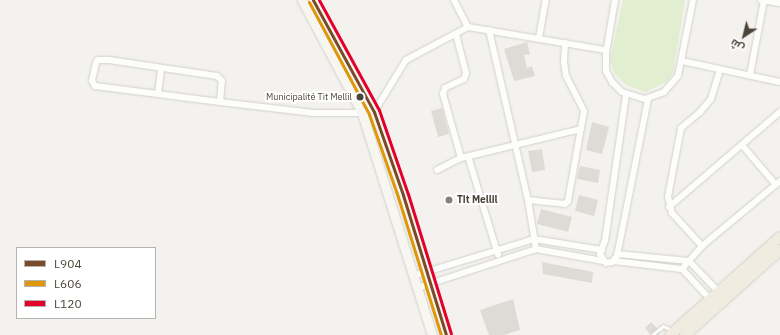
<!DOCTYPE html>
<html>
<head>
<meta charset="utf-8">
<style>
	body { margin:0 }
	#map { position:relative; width:780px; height:335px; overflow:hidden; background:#f4f2ee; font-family:"IBM Plex Sans",Cairo,sans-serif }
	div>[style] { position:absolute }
	.green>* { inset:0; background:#e1eecf }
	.building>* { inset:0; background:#dedbd6 }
	.roads { filter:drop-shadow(0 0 1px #d2d0cb) drop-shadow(0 0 1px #d2d0cb) }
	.service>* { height:3px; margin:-1.5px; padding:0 1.5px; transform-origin:1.5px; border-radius:1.5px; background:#fdfdfc }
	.minor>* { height:6px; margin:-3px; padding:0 3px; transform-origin:3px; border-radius:3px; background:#fdfdfc }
	.secondary>* { height:9px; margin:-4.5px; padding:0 4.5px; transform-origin:4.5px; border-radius:4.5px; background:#f7f6f1 }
	.trunk>* { height:10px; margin:-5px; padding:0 5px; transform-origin:5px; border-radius:5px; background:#f0ece0 }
	.bus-1>* { height:3px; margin:-1.5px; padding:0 1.5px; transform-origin:1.5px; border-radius:1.5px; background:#7a4b2a }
	.bus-2>* { height:3px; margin:-1.5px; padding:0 1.5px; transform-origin:1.5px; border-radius:1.5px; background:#dd9709 }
	.bus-3>* { height:3px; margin:-1.5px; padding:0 1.5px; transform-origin:1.5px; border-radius:1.5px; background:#e4002b }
	.dots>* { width:11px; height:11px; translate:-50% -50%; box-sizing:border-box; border:2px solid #fff; border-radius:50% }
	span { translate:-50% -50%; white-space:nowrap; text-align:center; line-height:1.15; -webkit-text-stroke:4px #fff; paint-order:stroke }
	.bus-label { font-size:9px; color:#4b4439 }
	.right { translate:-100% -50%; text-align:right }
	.poi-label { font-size:10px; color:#4b4439; font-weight:700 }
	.left { translate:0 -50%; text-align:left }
	.legend { position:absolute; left:16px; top:247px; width:140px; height:72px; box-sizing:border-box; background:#fff; border:1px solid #b7b4b0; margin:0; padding:5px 7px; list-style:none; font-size:12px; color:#4b4439 }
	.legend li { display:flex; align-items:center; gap:8px; height:20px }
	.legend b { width:20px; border:1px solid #b7b4b0 }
	.north { position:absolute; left:724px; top:16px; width:40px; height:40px; -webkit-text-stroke:3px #fff; paint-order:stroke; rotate:215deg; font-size:11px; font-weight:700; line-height:16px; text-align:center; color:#4b4439 }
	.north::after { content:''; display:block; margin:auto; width:14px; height:18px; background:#4b4439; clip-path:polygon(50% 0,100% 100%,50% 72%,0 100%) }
</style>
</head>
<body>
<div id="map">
	<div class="green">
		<div style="clip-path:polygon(623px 0,685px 0,673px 73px,668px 81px,645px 92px,626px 85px,614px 73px,610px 59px)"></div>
	</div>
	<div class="building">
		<div style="clip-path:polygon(527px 42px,530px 54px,524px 55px,527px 68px,532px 66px,535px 76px,514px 81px,504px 49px)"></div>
		<div style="clip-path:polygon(442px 108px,449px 134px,438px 137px,431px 111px)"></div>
		<div style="clip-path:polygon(592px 122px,609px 127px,602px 154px,586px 150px)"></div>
		<div style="clip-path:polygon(542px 149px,545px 170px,532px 172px,528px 151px)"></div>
		<div style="clip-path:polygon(580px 166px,600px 170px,598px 183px,577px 179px)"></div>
		<div style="clip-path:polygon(579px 195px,598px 200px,594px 216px,575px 211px)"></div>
		<div style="clip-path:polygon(541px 209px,572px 217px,568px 232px,537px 224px)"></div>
		<div style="clip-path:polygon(542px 262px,593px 272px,592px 283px,543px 274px)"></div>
		<div style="clip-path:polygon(513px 299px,520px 330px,504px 335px,489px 335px,480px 310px)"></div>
		<div style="clip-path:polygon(651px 322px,661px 332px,658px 335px,651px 335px,645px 328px)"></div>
	</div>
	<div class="roads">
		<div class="service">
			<div style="left:652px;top:335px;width:14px;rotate:-39deg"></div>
			<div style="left:663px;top:326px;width:10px;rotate:24deg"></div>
		</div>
		<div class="minor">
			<div style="left:454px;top:0;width:30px;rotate:63deg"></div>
			<div style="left:615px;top:0;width:54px;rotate:99.6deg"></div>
			<div style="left:606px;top:53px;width:18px;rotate:90deg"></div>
			<div style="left:606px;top:71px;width:13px;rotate:61deg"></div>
			<div style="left:612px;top:82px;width:14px;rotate:45deg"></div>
			<div style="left:622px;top:92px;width:24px;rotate:17deg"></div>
			<div style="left:645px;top:99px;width:20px;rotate:-20deg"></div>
			<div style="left:664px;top:92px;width:21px;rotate:-49deg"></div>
			<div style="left:678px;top:76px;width:77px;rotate:-78.8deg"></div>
			<div style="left:761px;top:0;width:19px;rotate:9deg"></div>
			<div style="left:489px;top:30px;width:174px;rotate:77.1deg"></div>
			<div style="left:528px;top:200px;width:50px;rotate:80.7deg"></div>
			<div style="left:456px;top:34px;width:40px;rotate:75.6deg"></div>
			<div style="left:466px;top:73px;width:6px;rotate:108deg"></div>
			<div style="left:464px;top:79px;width:21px;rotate:155deg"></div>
			<div style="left:445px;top:88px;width:6px;rotate:108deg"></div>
			<div style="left:443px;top:94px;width:66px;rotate:74.3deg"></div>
			<div style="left:539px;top:38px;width:39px;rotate:-80deg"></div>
			<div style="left:682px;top:61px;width:100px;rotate:12.1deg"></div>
			<div style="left:750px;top:75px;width:76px;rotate:-79.4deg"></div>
			<div style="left:158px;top:94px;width:26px;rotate:-83deg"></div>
			<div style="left:626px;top:95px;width:147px;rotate:98.2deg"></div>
			<div style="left:605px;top:240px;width:15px;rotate:110deg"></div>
			<div style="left:600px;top:254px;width:11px;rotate:56deg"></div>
			<div style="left:606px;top:263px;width:6px;rotate:-9deg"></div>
			<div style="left:612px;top:262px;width:8px;rotate:-50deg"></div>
			<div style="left:617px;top:256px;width:160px;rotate:-78.8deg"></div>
			<div style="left:220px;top:102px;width:21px;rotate:-85deg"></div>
			<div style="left:222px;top:81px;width:7px;rotate:-135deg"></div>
			<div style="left:217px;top:76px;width:109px;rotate:-171.6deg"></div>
			<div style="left:109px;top:60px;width:11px;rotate:180deg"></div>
			<div style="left:98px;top:60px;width:4px;rotate:124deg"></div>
			<div style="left:96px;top:63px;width:18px;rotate:103deg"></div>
			<div style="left:92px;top:81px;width:6px;rotate:59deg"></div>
			<div style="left:95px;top:86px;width:126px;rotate:7.3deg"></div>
			<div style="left:220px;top:102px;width:94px;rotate:6.7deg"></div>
			<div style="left:313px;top:113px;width:49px"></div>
			<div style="left:362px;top:113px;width:12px;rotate:-5deg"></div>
			<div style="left:374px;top:112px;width:61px;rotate:-58.4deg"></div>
			<div style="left:406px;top:60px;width:70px;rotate:-28deg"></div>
			<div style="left:468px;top:27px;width:140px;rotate:9.5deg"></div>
			<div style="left:742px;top:145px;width:52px;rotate:49.6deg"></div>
			<div style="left:468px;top:156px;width:103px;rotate:73.1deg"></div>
			<div style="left:437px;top:170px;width:27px;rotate:-27deg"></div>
			<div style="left:461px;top:158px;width:123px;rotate:-13.6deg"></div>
			<div style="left:528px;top:200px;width:37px;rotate:6deg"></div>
			<div style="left:565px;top:204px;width:4px;rotate:-45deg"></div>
			<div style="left:568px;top:201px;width:91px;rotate:-79.9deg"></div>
			<div style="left:584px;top:111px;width:39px;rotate:-117deg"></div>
			<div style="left:566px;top:76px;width:14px;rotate:-98deg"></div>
			<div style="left:564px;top:62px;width:19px;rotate:-87deg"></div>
			<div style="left:669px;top:207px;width:146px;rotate:-40.6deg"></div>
			<div style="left:702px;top:246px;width:45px;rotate:-132.3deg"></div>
			<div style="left:672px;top:213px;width:16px;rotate:-104deg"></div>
			<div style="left:668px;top:197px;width:70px;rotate:-79.3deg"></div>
			<div style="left:681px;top:128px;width:25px;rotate:-40deg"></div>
			<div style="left:700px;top:112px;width:17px;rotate:-50deg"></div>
			<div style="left:711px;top:99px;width:30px;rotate:-73deg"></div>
			<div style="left:617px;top:254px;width:72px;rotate:5.6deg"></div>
			<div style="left:689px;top:261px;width:42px;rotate:46deg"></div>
			<div style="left:614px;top:261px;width:68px;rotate:6.7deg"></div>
			<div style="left:682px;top:269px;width:40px;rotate:47deg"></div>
			<div style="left:682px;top:269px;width:30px;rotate:-49deg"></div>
			<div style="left:702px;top:246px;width:102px;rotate:-39.8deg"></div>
			<div style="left:413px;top:276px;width:127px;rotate:-17deg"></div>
			<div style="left:534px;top:239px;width:69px;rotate:9.2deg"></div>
			<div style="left:417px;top:288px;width:125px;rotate:-18.1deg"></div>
			<div style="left:536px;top:249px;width:68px;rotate:10.2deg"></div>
		</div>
		<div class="secondary">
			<div style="left:302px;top:0;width:128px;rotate:62deg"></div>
			<div style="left:362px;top:113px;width:233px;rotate:72.5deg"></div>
			<div style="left:313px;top:0;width:128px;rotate:61.4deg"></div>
			<div style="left:374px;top:112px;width:88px;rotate:70.7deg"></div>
			<div style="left:403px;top:195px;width:146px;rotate:72.9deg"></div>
		</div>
		<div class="trunk">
			<div style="left:670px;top:335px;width:147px;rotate:-41.7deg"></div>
			<div style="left:685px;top:335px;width:127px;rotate:-41.8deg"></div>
		</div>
	</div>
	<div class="bus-1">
		<div style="left:313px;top:0;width:128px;rotate:61.4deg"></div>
		<div style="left:374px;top:112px;width:88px;rotate:70.7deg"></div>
		<div style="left:403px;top:195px;width:146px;rotate:72.9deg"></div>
	</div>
	<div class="bus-2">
		<div style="left:309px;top:2px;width:127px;rotate:61.8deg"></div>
		<div style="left:369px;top:114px;width:88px;rotate:70.7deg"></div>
		<div style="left:398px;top:197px;width:145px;rotate:72.7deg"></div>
	</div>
	<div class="bus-3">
		<div style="left:319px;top:0;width:125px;rotate:61.4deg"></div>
		<div style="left:379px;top:110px;width:89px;rotate:71deg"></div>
		<div style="left:408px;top:194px;width:146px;rotate:72.9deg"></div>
	</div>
	<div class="dots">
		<div style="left:360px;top:97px;background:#4b4439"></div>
		<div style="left:449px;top:200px;background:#868178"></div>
	</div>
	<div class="bus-label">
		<span class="right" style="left:352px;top:97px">Municipalité Tit Mellil</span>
	</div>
	<div class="poi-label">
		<span class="left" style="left:457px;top:200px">Tit Mellil</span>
	</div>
	<ul class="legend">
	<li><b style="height:5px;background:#7a4b2a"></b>L904</li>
	<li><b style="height:5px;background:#dd9709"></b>L606</li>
	<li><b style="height:5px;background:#e4002b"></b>L120</li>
	</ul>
	<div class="north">ش</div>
</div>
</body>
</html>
